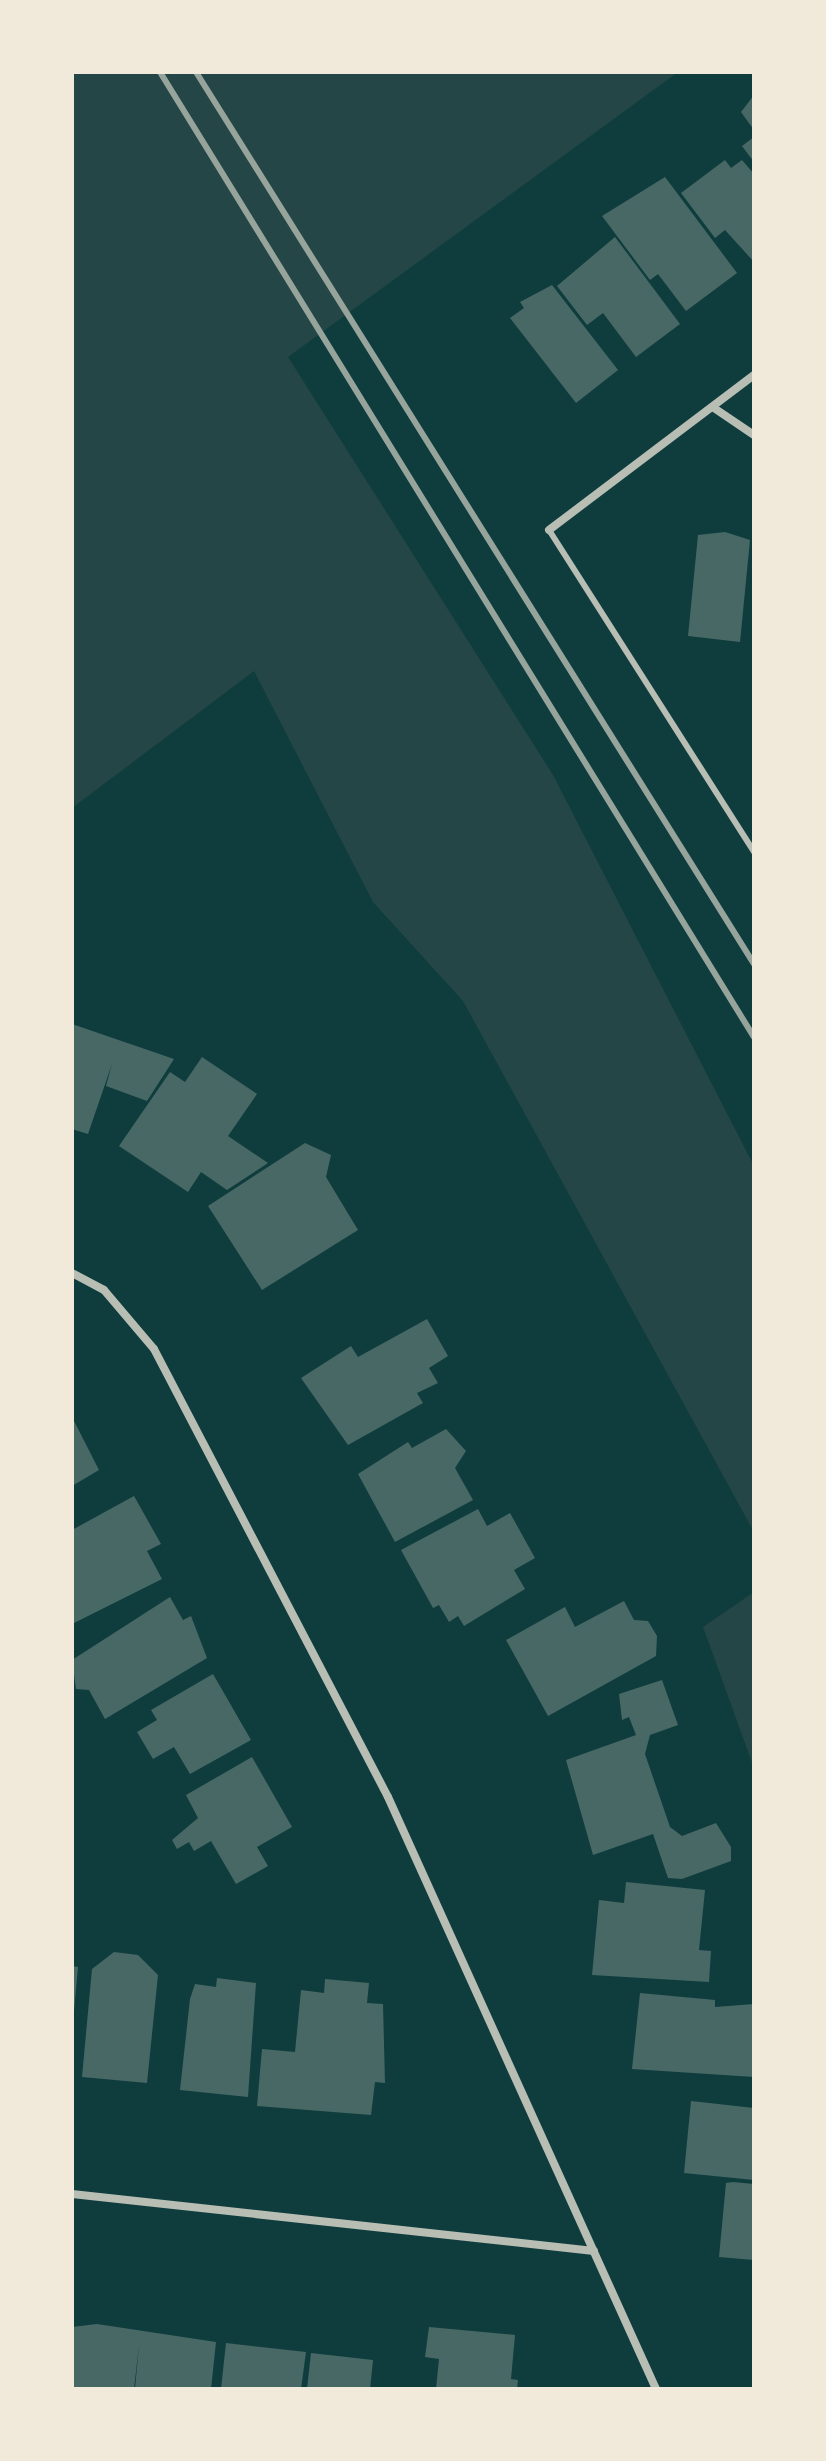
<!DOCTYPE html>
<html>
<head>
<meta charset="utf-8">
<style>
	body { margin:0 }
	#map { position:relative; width:826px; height:2461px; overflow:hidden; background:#0f3d3e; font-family:"Golos Text",sans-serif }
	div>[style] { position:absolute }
	.green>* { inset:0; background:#244646 }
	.building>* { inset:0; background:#486865 }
	.service>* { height:6px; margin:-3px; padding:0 3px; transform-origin:3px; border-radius:3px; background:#b8beb3 }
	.minor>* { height:8px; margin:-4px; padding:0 4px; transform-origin:4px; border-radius:4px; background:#b8beb3 }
	.rail>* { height:6px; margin:-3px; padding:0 3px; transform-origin:3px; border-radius:3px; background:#97a49c }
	span { translate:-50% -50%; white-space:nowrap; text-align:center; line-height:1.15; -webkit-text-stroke:7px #f1e9da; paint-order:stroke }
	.frame { position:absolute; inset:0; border:74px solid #f1e9da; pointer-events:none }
</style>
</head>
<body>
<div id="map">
	<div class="green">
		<div style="clip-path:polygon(72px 72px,678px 72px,288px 357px,553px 775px,754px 1166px,754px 1532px,463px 1001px,373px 902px,254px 671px,72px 808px)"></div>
		<div style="clip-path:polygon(754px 1592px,754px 1768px,703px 1627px)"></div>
	</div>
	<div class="building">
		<div style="clip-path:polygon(754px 95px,754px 130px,741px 112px)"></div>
		<div style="clip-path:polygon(754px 137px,754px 162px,742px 146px)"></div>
		<div style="clip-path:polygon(725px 160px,731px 168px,742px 160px,754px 174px,754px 262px,725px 230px,715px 238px,681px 193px)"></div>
		<div style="clip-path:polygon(665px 177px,737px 273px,686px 311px,658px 274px,650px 280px,602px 216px)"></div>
		<div style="clip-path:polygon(615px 237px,680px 324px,636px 357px,603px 313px,587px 325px,557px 286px)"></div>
		<div style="clip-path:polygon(552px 285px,618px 370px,576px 403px,510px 318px,524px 308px,520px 302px)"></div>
		<div style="clip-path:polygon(725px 532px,750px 540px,740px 642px,688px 636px,698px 535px)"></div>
		<div style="clip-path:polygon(72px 1024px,174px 1059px,147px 1101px,106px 1086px,112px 1064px,88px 1134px,72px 1129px)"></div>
		<div style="clip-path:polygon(202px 1057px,257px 1094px,228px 1136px,268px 1163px,227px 1190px,201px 1172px,188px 1192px,119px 1146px,170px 1072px,185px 1082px)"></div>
		<div style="clip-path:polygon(305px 1143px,331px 1155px,326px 1177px,358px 1230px,262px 1290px,208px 1206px)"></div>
		<div style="clip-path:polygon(427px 1319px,448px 1356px,429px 1368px,438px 1383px,417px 1393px,423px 1403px,348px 1445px,301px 1378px,351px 1346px,358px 1357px)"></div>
		<div style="clip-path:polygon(72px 1417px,99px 1470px,72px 1486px)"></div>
		<div style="clip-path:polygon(446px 1429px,466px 1451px,455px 1468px,473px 1500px,395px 1542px,358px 1474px,408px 1442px,412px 1448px)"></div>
		<div style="clip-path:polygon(134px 1496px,161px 1544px,147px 1551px,162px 1579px,72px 1624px,72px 1530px)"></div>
		<div style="clip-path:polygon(478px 1509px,487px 1526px,510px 1513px,535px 1558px,514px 1570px,525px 1589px,464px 1626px,458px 1616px,449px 1622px,439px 1605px,433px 1608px,401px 1550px)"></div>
		<div style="clip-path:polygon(170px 1597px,183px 1620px,191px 1616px,207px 1658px,105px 1719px,89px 1690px,76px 1689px,72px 1660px)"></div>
		<div style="clip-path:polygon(624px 1601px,634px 1620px,648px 1621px,657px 1636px,656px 1656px,548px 1716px,506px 1640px,565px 1607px,575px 1627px)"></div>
		<div style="clip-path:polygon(213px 1674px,251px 1740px,190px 1774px,174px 1747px,153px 1759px,137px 1732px,157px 1720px,151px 1710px)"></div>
		<div style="clip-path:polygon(662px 1680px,678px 1725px,650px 1735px,645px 1754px,670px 1827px,682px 1836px,716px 1823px,731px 1847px,731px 1861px,682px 1879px,668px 1878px,653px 1834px,593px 1855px,566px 1760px,636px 1735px,629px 1717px,622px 1720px,619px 1694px)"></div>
		<div style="clip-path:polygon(252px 1757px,292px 1827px,257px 1847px,268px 1866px,236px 1884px,211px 1841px,194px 1851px,189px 1842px,177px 1849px,172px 1840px,198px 1818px,186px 1795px)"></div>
		<div style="clip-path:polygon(626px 1882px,705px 1890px,699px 1950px,711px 1951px,709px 1982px,592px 1975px,599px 1900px,624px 1903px)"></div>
		<div style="clip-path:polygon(114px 1952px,138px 1955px,158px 1975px,147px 2083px,82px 2077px,92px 1969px)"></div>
		<div style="clip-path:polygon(72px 1966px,78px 1967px,74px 2011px,72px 2011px)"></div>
		<div style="clip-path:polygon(217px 1978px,256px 1983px,248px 2097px,180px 2090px,190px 1999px,195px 1984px,216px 1987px)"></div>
		<div style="clip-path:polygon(325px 1979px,369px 1983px,367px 2003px,383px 2004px,385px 2083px,375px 2082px,371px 2115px,257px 2106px,262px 2049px,295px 2052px,301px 1990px,324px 1993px)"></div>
		<div style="clip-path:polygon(640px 1993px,715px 2000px,715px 2007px,754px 2004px,754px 2077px,632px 2069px)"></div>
		<div style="clip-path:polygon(691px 2101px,754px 2108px,754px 2180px,684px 2173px)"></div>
		<div style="clip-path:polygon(733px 2182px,754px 2184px,754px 2260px,719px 2257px,726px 2183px)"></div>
		<div style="clip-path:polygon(97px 2324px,216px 2342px,211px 2389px,135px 2389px,139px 2345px,134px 2389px,72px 2389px,72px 2327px)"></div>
		<div style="clip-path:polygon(429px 2327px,515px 2335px,511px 2379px,518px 2380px,517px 2389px,436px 2389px,439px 2359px,425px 2357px)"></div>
		<div style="clip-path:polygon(226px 2343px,306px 2352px,301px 2389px,221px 2389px)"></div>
		<div style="clip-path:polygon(311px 2353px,373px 2360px,370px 2389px,307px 2389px)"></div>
	</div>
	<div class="service">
		<div style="left:549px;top:530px;width:382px;rotate:57.5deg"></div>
	</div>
	<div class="minor">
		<div style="left:714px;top:408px;width:48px;rotate:34deg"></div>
		<div style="left:549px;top:530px;width:257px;rotate:-37.1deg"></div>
		<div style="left:72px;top:1273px;width:36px;rotate:28deg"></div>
		<div style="left:104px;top:1290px;width:77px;rotate:49.7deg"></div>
		<div style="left:154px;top:1349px;width:505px;rotate:62.42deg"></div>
		<div style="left:388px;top:1797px;width:650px;rotate:65.64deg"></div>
		<div style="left:72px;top:2194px;width:525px;rotate:6.23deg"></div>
	</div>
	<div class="rail">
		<div style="left:160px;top:72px;width:1133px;rotate:58.39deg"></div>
		<div style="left:196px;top:72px;width:1052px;rotate:57.97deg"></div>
	</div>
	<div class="frame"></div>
</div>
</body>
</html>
